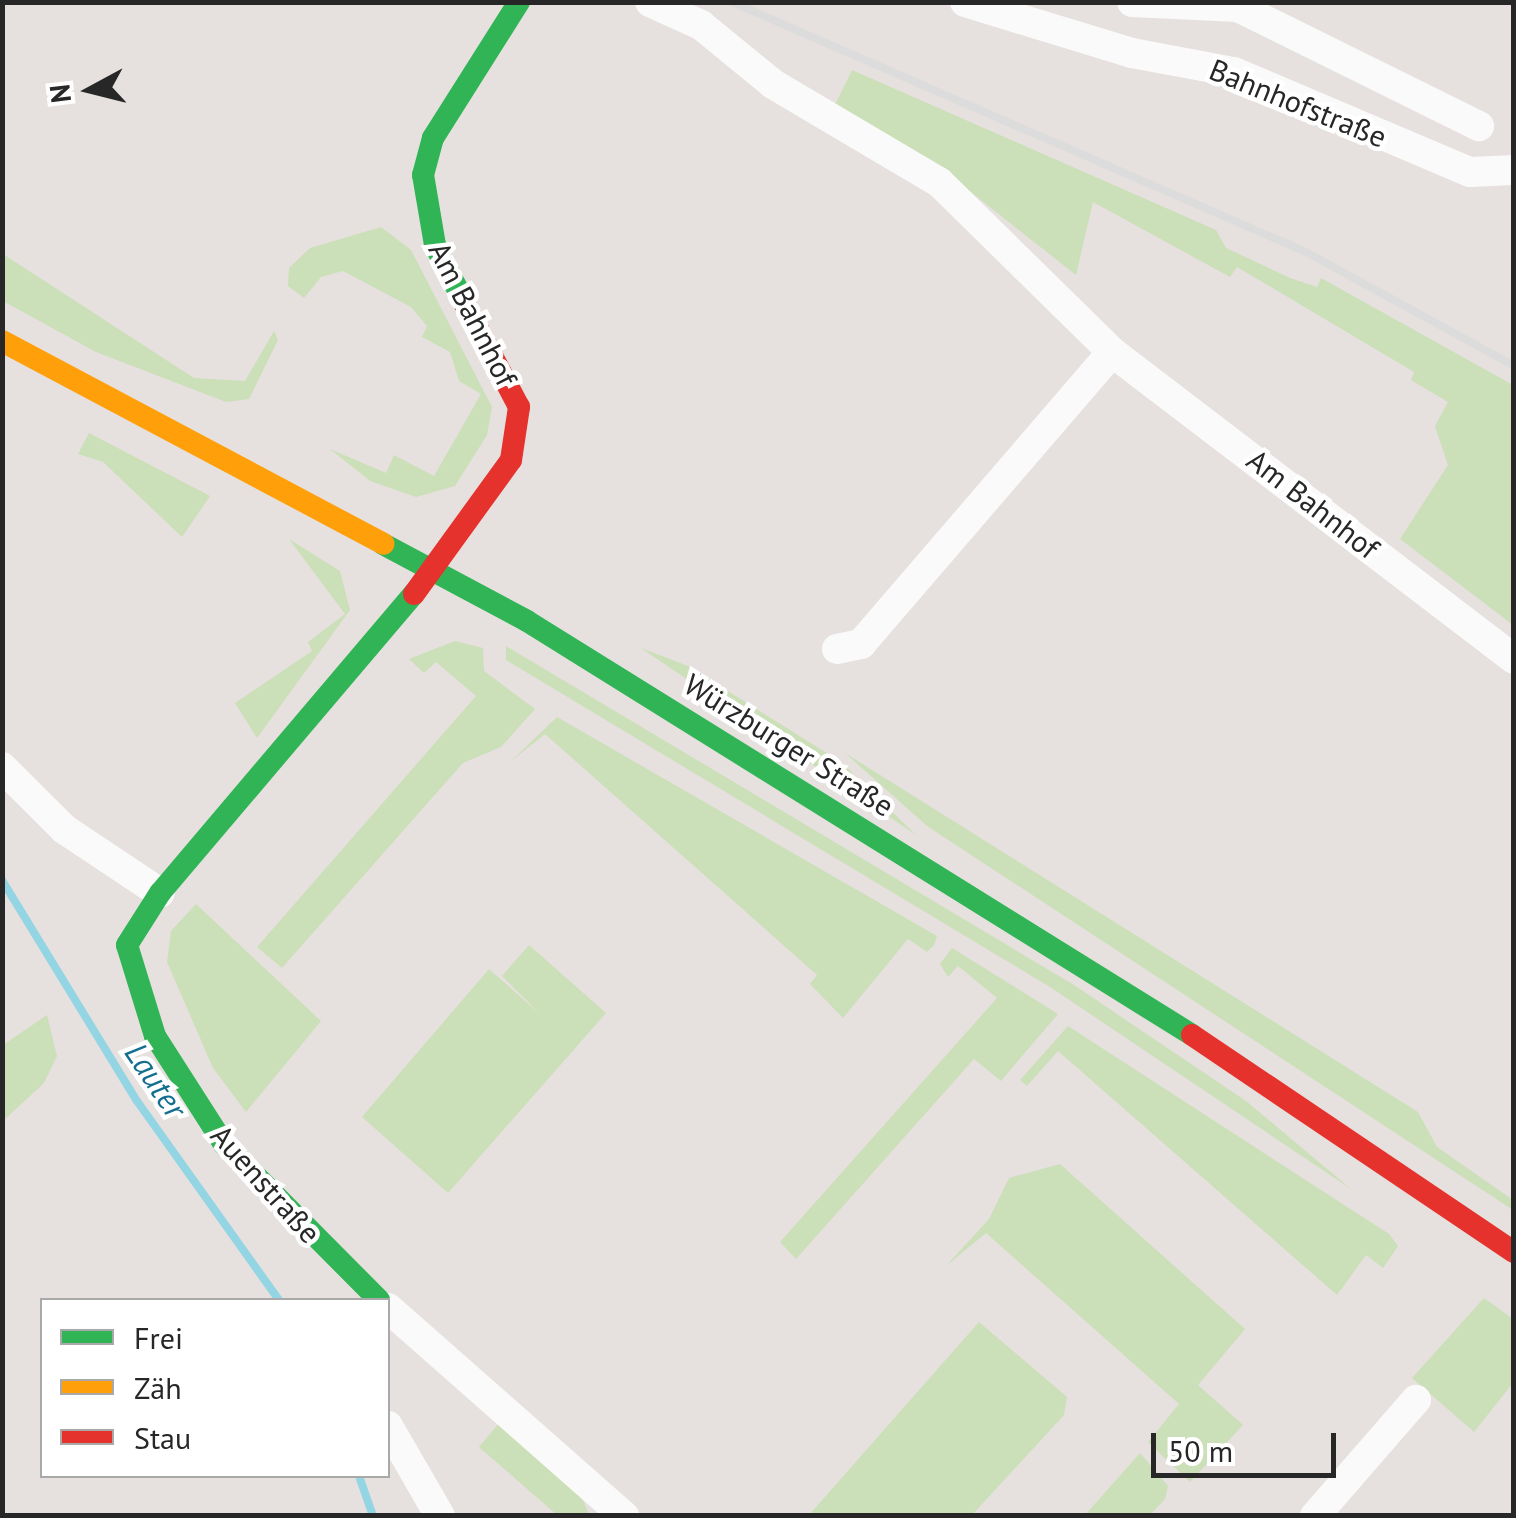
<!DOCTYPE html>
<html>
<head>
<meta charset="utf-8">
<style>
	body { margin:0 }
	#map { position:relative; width:1516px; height:1518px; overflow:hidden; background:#e6e1de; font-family:"PT Sans",sans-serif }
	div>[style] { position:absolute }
	.green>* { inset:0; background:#cbdfb8 }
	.stream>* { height:8px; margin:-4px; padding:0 4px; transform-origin:4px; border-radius:4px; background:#94d5e4 }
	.street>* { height:30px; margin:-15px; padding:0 15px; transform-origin:15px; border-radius:15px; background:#fbfafa }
	.fast>* { height:22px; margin:-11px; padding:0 11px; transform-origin:11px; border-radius:11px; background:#30b455 }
	.slow>* { height:22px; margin:-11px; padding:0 11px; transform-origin:11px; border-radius:11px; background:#ff9f0a }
	.jam>* { height:22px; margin:-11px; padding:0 11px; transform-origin:11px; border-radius:11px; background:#e5322d }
	.rail>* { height:8px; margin:-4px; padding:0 4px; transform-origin:4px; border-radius:4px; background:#dddcdd }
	span { translate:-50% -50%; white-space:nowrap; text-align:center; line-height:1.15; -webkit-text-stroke:9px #fff; paint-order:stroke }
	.street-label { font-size:30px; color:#272727 }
	.water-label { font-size:32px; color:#146e8f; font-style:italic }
	.frame { position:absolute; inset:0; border:5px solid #272727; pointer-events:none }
	.legend { position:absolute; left:40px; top:1298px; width:350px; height:180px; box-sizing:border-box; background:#fff; border:2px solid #a9a9a9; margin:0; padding:12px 18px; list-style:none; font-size:30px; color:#272727 }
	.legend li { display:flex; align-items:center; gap:20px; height:50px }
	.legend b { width:50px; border:2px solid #a9a9a9 }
	.north { position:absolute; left:40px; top:40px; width:100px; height:100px; -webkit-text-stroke:8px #fff; paint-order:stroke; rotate:263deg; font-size:28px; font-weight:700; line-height:40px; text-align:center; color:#272727 }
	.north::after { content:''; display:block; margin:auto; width:35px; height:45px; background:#272727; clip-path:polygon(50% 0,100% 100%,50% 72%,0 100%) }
	.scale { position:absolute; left:1151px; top:1433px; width:185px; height:45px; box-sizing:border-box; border:5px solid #272727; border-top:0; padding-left:12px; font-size:30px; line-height:35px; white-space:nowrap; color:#272727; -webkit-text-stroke:8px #fff; paint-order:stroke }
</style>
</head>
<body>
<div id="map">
	<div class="green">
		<div style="clip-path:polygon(852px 70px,1216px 230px,1226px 248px,1290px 278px,1317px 287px,1321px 278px,1513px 385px,1513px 625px,1400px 539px,1448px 465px,1435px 426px,1448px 402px,1411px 380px,1414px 372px,1237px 267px,1230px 277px,1093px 202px,1076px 275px,948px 174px,835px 105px)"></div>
		<div style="clip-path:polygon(381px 227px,411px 250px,492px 407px,487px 435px,455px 486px,416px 497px,370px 481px,330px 449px,386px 473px,394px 455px,434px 476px,481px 394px,459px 381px,450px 352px,422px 337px,427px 326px,411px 307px,343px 271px,321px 277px,304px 298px,288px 286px,289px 268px,310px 248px)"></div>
		<div style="clip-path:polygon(3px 254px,194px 378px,245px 381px,274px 331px,278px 340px,249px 399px,226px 402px,96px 352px,3px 301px)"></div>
		<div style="clip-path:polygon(89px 433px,210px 496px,182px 537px,103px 462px,78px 454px)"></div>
		<div style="clip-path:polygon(289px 539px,340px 571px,350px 610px,257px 738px,235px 703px,312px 651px,308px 642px,345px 614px)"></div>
		<div style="clip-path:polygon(455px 641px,483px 648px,484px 671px,535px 709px,501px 747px,463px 763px,282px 968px,257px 947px,476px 696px,436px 662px,424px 673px,409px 659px)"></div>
		<div style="clip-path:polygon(506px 646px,1074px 985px,1246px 1101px,1351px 1189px,1050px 987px,506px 660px)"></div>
		<div style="clip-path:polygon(641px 648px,688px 666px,841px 762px,916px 835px)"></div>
		<div style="clip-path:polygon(557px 717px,937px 936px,934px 945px,927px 952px,908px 939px,843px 1018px,810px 984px,817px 975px,545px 734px,511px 761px)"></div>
		<div style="clip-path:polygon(845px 753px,1418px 1112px,1437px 1147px,1513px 1200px,1513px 1210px,927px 826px)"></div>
		<div style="clip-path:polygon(196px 904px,321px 1021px,246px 1112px,213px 1068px,167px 962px,171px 931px)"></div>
		<div style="clip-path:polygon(529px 945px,606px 1013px,448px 1193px,362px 1117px,489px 969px,541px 1015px,502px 976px)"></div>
		<div style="clip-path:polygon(952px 948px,1058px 1014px,1001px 1081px,974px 1059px,796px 1259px,780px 1242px,997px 998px,958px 966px,948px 977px,940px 964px)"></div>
		<div style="clip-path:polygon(47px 1015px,57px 1056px,44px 1083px,3px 1121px,3px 1045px)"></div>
		<div style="clip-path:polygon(1068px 1026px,1389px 1234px,1398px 1246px,1383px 1268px,1366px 1255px,1337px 1295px,1058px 1051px,1027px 1086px,1020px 1080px)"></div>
		<div style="clip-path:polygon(1060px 1164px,1245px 1329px,1198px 1385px,1243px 1425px,1190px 1482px,1148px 1442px,1179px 1404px,986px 1233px,946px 1266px,989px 1219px,1009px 1178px)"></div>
		<div style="clip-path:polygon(1484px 1298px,1513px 1319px,1513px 1383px,1474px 1432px,1412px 1378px)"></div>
		<div style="clip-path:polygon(979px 1322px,1067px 1397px,1064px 1415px,972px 1515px,809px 1515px)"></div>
		<div style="clip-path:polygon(500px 1422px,582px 1497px,589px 1515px,557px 1515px,479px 1447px)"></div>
		<div style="clip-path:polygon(1140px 1453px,1168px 1486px,1165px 1499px,1150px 1515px,1085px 1515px)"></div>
	</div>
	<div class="stream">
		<div style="left:2px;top:880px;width:259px;rotate:58.6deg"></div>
		<div style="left:137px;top:1101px;width:244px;rotate:54.5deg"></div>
		<div style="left:359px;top:1476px;width:42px;rotate:70.7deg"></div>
	</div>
	<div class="street">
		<div style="left:650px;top:2px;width:56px;rotate:24.3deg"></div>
		<div style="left:701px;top:25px;width:93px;rotate:39.3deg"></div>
		<div style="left:773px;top:84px;width:193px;rotate:30.6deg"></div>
		<div style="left:939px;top:182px;width:243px;rotate:44.5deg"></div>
		<div style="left:1112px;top:352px;width:506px;rotate:37.37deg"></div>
		<div style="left:965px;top:2px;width:175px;rotate:17deg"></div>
		<div style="left:1132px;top:53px;width:104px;rotate:10.6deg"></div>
		<div style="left:1234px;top:72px;width:256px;rotate:23deg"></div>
		<div style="left:1470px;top:172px;width:44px;rotate:-2.6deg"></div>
		<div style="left:1132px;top:2px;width:106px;rotate:2.7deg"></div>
		<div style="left:1238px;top:7px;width:269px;rotate:26.3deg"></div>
		<div style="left:837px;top:649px;width:25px;rotate:-12deg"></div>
		<div style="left:861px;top:644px;width:385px;rotate:-49.3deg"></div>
		<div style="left:2px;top:767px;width:88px;rotate:45deg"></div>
		<div style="left:64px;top:829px;width:115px;rotate:33.7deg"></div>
		<div style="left:388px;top:1308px;width:315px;rotate:41.4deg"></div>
		<div style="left:388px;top:1426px;width:104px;rotate:60deg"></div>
		<div style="left:1315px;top:1516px;width:154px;rotate:-49deg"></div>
	</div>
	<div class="fast">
		<div style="left:465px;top:304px;width:66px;rotate:-117deg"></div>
		<div style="left:435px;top:245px;width:71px;rotate:-99.7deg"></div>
		<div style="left:423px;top:175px;width:38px;rotate:-75deg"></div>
		<div style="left:433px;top:138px;width:161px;rotate:-57.7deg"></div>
		<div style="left:383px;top:544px;width:163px;rotate:28.1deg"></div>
		<div style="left:527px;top:621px;width:783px;rotate:31.9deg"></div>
		<div style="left:379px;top:1300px;width:220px;rotate:-134.8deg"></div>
		<div style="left:224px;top:1144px;width:128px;rotate:-122.6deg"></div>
		<div style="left:155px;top:1036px;width:95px;rotate:-107.1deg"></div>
		<div style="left:127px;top:945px;width:62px;rotate:-57.6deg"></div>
		<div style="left:160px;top:893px;width:392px;rotate:-49.7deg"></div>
	</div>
	<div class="slow">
		<div style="left:2px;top:341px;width:432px;rotate:28deg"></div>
	</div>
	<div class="jam">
		<div style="left:414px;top:594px;width:165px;rotate:-54.1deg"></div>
		<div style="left:511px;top:460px;width:54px;rotate:-81.4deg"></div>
		<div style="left:519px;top:407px;width:116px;rotate:-117.7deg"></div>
		<div style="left:1192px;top:1035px;width:388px;rotate:34deg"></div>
	</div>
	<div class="rail">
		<div style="left:732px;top:2px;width:626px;rotate:23.54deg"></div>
		<div style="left:1306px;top:252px;width:237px;rotate:28.7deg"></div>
	</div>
	<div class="street-label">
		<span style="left:1298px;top:103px;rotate:22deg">Bahnhofstraße</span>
		<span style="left:473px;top:314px;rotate:63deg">Am Bahnhof</span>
		<span style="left:1313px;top:504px;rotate:38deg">Am Bahnhof</span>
		<span style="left:789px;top:745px;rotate:32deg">Würzburger Straße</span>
		<span style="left:266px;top:1184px;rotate:48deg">Auenstraße</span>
	</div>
	<div class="water-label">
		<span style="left:156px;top:1080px;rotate:56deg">Lauter</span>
	</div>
	<div class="frame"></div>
	<ul class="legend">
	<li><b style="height:12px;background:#30b455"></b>Frei</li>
	<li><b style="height:12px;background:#ff9f0a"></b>Zäh</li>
	<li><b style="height:12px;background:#e5322d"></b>Stau</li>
	</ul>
	<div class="north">N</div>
	<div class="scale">50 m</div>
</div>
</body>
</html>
